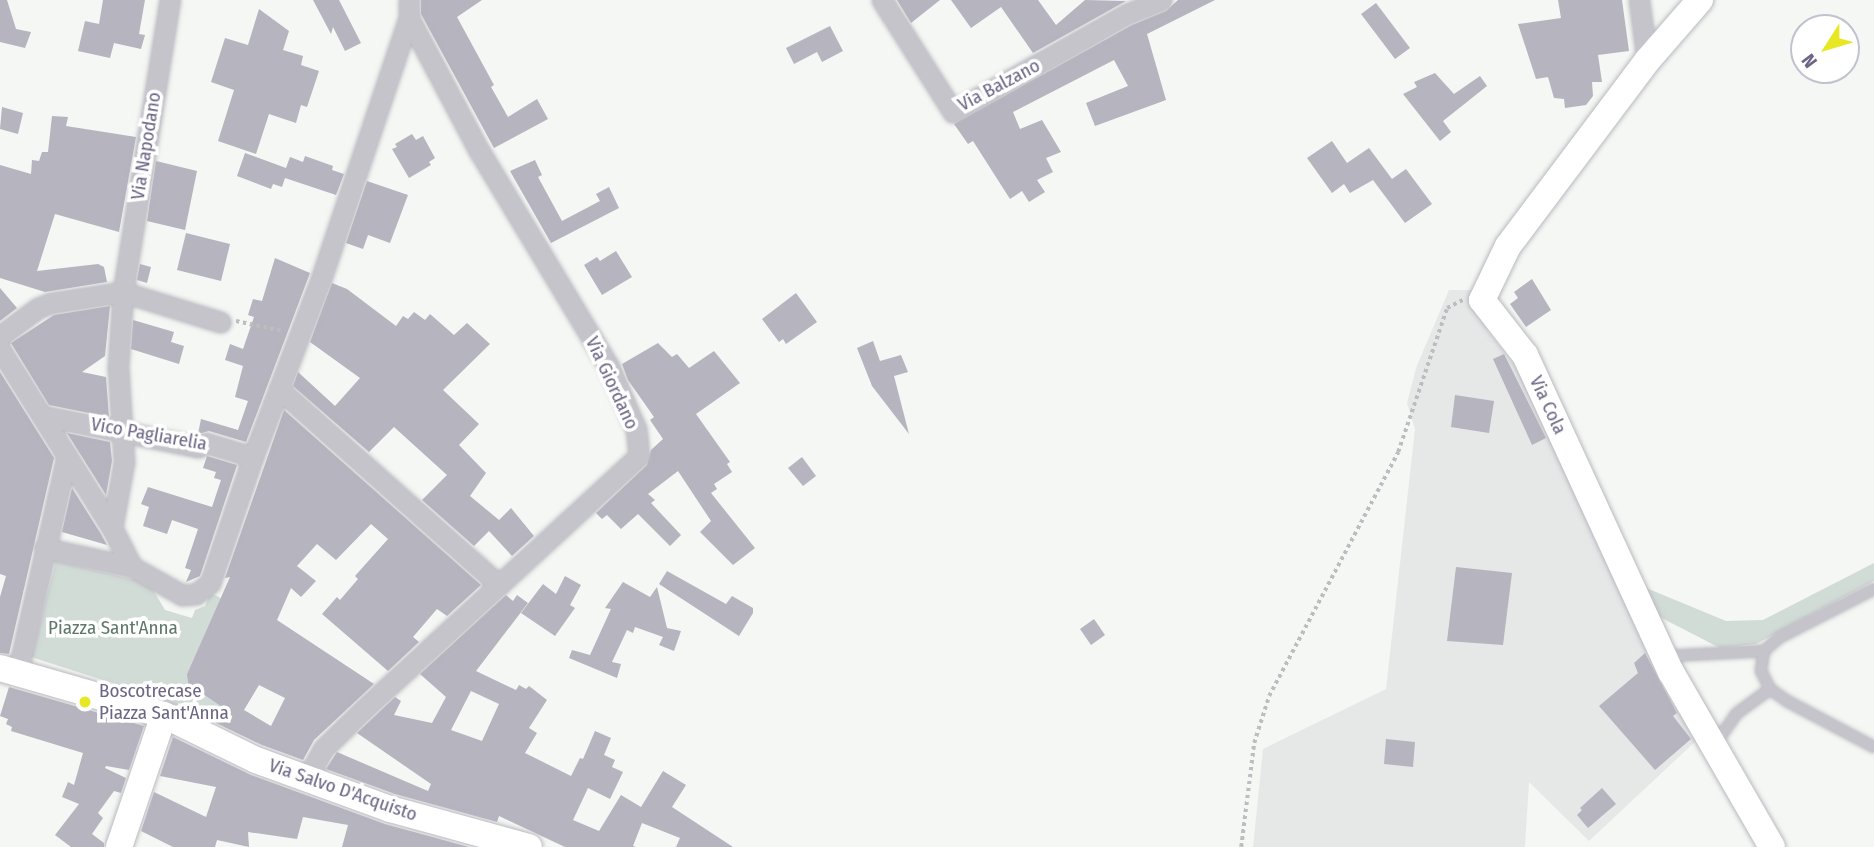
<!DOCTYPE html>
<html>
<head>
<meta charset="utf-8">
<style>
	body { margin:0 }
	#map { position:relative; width:1874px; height:847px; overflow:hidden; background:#f4f7f3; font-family:"Fira Sans Condensed",sans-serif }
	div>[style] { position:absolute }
	.built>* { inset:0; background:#e5e8e7 }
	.green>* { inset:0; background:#d2dcd6 }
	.building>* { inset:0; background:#b5b4bf }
	.path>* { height:3.5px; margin-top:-1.75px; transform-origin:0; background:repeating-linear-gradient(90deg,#bdbcc1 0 3.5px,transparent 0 7px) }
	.roads { filter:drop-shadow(0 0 2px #bab9c1) drop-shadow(0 0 2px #bab9c1) }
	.lane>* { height:10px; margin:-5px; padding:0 5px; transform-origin:5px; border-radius:5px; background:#c6c4cb }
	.street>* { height:19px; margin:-9.5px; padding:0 9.5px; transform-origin:9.5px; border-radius:9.5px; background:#c6c4cb }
	.secondary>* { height:26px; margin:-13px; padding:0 13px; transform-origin:13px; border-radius:13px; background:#fff }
	.dots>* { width:19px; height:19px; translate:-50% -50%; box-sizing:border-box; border:4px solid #fff; border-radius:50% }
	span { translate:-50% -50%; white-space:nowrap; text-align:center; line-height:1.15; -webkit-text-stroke:7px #fff; paint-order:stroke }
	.street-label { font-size:19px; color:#6c6585 }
	.park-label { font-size:19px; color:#60776d }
	.poi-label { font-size:19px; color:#6c6585 }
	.left { translate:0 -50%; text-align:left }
	.north { position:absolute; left:1790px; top:14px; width:70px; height:70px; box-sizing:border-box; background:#fff; border:2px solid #c4c1ce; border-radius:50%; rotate:233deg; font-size:19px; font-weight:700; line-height:28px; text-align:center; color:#6c6585 }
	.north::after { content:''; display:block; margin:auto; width:24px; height:32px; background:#e7e823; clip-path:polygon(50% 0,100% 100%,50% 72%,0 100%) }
</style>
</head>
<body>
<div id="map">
	<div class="built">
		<div style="clip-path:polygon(1449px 290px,1471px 290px,1488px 332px,1516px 367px,1593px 519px,1698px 739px,1589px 841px,1529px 782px,1525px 847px,1253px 847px,1263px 749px,1386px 689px,1415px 429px,1407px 403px,1416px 368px)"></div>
	</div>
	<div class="green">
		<div style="clip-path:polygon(56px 561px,149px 583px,165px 610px,192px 618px,195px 610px,205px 606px,210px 593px,221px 598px,187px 674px,188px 684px,222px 707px,213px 724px,162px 699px,31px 657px)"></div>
		<div style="clip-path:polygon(1874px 563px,1874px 581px,1756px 644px,1720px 648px,1652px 613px,1639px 585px,1726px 621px,1763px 620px)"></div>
	</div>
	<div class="building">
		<div style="clip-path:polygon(0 0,7px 0,16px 29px,31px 32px,25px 48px,0 42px)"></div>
		<div style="clip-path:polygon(103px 0,145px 0,139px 34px,145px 35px,141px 49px,114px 43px,110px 58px,78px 51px,85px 21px,99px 24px)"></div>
		<div style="clip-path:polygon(313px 0,339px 0,361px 43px,345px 51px,333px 27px,331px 34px)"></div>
		<div style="clip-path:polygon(421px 0,482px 0,457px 17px,494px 85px,491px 87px,508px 117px,537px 99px,548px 119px,494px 148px,421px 14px)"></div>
		<div style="clip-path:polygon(897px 0,940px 0,911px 23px)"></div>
		<div style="clip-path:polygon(951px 0,1038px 0,1056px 25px,1085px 0,1126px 1px,1033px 53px,1001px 7px,971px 28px)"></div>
		<div style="clip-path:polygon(1178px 0,1215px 0,1147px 34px,1166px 100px,1095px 126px,1086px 103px,1128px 86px,1114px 60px,1013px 112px,1020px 129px,1042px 120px,1061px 152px,1046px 158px,1053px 172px,1037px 180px,1045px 192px,1029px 202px,1022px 191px,1010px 199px,973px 141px,968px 144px,954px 124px,1132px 25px,1166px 11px)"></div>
		<div style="clip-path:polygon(1558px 0,1622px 0,1629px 51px,1598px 55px,1602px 82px,1592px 82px,1593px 96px,1586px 105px,1565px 108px,1564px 99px,1554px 98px,1548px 77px,1536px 79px,1518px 24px,1561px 18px)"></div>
		<div style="clip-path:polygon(1376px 3px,1410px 48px,1395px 59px,1361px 14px)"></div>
		<div style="clip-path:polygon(259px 9px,289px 31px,283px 50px,303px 56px,301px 65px,319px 71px,307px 107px,301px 105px,296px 123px,269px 114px,256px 154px,218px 141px,234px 90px,211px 82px,225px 38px,248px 45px)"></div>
		<div style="clip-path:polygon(830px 26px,843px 51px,822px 62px,817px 52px,794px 64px,786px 48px)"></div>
		<div style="clip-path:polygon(1435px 73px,1454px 94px,1480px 76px,1487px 86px,1443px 121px,1451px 132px,1440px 141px,1403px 94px,1417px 87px,1414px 82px)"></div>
		<div style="clip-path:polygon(2px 107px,23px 113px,18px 134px,0 129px)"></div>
		<div style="clip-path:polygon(52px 116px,68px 117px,66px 126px,136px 137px,119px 232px,55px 214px,37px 271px,98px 264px,104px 267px,107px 282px,45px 292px,0 278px,0 165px,31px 174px,32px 160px,39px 161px,42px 152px,48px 152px)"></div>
		<div style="clip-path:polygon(412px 134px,416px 140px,423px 136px,435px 158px,429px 162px,431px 165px,409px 178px,392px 149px,397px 147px,395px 144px)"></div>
		<div style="clip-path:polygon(1332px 141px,1347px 163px,1369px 148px,1392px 179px,1406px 169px,1432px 204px,1405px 223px,1373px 180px,1350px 193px,1344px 184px,1332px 193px,1307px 158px)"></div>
		<div style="clip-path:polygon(245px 153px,286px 168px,290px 157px,303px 162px,305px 156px,333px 166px,332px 170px,344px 174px,336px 195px,285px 178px,282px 187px,273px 184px,271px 189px,237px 176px)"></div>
		<div style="clip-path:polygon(535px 160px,542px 175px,538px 177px,562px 221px,600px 201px,596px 194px,609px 187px,619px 208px,551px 243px,510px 171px)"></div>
		<div style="clip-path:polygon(156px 161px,197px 171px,185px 230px,147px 221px)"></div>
		<div style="clip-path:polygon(367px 181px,408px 195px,390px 243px,368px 235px,363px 249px,346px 243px)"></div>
		<div style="clip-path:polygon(186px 233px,230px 244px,221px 281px,177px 270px)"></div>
		<div style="clip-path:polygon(616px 251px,632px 277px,602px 295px,584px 265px,597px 257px,600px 261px)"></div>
		<div style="clip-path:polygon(275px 258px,310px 273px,246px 442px,209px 431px,198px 434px,201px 419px,238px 430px,248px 401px,235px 397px,243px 366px,225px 360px,230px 344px,243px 349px,254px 317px,248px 315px,253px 299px,262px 301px)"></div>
		<div style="clip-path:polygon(140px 264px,151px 267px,147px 283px,137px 280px)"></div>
		<div style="clip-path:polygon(1532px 279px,1551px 310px,1526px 327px,1510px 304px,1518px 298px,1514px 292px)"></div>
		<div style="clip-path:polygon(332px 283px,347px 289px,396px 326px,403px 316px,408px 319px,414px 312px,425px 320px,430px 314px,454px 335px,467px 323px,490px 344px,443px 390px,479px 424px,459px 445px,486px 473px,470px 496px,499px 520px,511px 508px,534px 536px,512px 556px,489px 531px,474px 546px,422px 500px,447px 475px,394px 427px,369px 452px,293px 386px,298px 372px,335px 406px,360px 378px,310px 342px)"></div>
		<div style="clip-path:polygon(0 288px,17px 308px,0 321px)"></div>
		<div style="clip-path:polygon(796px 293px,817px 322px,786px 344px,783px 339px,779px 342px,762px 319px)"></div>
		<div style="clip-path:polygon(110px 306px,105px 356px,82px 372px,106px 377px,109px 417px,49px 405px,11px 343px,54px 315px)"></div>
		<div style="clip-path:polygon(133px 320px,174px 332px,171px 342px,184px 346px,179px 364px,131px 349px)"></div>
		<div style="clip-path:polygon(873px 341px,880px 361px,901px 355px,908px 372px,894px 376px,909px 434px,872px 386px,857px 348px)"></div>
		<div style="clip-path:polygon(658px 343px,672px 357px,677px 354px,689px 368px,714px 351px,740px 383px,696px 414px,730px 462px,727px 464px,732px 472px,714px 484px,717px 489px,711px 493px,755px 548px,733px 565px,700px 532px,711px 521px,678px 471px,648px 494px,655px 500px,651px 503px,681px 535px,670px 546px,638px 514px,621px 529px,607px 515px,602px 519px,596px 513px,647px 465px,651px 450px,663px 439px,650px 420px,654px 417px,628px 380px,622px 364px)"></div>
		<div style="clip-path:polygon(1504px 354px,1546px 438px,1532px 445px,1493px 359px)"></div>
		<div style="clip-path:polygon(0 372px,54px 458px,9px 654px,0 653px,0 597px,6px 576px,0 574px)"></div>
		<div style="clip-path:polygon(1455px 395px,1494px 401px,1489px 433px,1451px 427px)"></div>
		<div style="clip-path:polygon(evenodd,284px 410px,481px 585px,447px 616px,437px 609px,413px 637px,419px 642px,388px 671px,322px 614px,337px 597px,340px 600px,358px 579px,355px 576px,388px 539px,371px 524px,336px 560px,317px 544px,297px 566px,316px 581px,301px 597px,291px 588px,277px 620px,374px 684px,314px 740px,303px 760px,262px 745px,214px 722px,222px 707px,188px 684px,187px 674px,230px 577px,225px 578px,284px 410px,259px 685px,285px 698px,271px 726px,244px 710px,259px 685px)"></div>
		<div style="clip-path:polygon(67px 433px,110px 442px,112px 461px,106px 495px)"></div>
		<div style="clip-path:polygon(207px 456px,237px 465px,200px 576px,186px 582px,191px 570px,185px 568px,198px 529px,172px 520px,167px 534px,143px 526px,149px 507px,141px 504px,148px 487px,212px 507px,221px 480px,214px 478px,216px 472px,203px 468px)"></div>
		<div style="clip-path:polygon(802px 457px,816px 476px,803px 486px,788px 468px)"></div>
		<div style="clip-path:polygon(72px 488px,101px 534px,107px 545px,62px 532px)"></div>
		<div style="clip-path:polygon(1456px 567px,1512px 573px,1503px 645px,1447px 641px)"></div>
		<div style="clip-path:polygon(667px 571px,726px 604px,732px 596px,753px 608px,753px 613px,739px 636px,659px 584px)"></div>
		<div style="clip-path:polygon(565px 576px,581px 585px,570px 605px,575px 608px,555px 636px,521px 613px,543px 584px,556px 594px)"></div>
		<div style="clip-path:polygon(623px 582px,650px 597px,657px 587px,667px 628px,681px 631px,674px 651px,659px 645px,663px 637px,635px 627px,633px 633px,627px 630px,612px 662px,621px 664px,617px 678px,569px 658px,572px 650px,590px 655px,611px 609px,605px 608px)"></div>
		<div style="clip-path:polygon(evenodd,506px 595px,513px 601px,517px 595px,528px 603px,476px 671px,516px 690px,519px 685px,526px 689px,529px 686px,547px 700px,529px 728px,537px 733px,525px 753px,571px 776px,580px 758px,583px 759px,595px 731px,611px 738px,604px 755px,615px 760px,612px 767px,623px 772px,610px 799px,588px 788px,573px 820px,599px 831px,621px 795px,641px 807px,663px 771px,686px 785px,672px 807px,733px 847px,676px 847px,680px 838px,642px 823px,633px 846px,636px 847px,565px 847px,499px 816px,497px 822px,395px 794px,326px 769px,337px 752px,428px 791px,431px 784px,357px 733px,395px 697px,401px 701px,394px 715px,432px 723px,446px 697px,420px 674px,506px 595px,471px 691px,499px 704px,482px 741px,451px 730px,471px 691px)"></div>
		<div style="clip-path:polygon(1094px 619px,1105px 635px,1091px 645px,1080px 629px)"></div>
		<div style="clip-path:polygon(1645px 653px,1677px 713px,1673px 716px,1691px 739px,1655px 770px,1599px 706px,1638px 673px,1634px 663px)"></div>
		<div style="clip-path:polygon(9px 687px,144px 726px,129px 770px,106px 766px,105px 768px,126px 778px,121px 793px,114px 791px,98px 813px,103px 818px,92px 834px,104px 843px,104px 847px,71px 847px,55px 835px,79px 804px,62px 797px,68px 782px,74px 785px,83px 753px,11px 731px,12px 727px,6px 724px,8px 719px,0 716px)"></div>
		<div style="clip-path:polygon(173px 737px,251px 775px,385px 824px,469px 847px,342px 847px,348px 825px,303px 817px,297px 839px,248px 832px,249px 847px,217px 840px,215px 847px,173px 847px,141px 831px,154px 792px,206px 817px,216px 787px,160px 776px)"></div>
		<div style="clip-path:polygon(1386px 739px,1415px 742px,1413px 767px,1384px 764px)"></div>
		<div style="clip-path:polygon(1602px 788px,1616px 804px,1588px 828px,1577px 815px,1582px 810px,1580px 808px)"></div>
	</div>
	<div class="path">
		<div style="left:236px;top:321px;width:48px;rotate:12deg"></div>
		<div style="left:1241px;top:847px;width:105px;rotate:-82.9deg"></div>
		<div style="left:1254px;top:743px;width:49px;rotate:-72.3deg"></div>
		<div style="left:1269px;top:696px;width:276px;rotate:-62.1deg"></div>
		<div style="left:1398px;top:452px;width:152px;rotate:-71.2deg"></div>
		<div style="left:1447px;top:308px;width:18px;rotate:-27deg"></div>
	</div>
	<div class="roads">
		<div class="lane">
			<div style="left:1874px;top:589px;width:106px;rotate:152.9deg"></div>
			<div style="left:1780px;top:637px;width:21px;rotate:139deg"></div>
			<div style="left:1764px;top:651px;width:20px;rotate:99deg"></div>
			<div style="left:1761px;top:671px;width:20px;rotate:63deg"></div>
			<div style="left:1770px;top:689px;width:21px;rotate:35deg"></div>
			<div style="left:1787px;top:701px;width:98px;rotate:27.9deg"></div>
			<div style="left:1667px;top:656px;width:97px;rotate:-3deg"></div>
			<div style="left:1716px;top:743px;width:35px;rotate:-55deg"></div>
			<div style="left:1736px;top:714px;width:42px;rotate:-36.3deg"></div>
		</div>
		<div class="street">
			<div style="left:882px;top:0;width:133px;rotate:57.6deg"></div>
			<div style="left:953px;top:112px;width:200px;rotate:-29.4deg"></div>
			<div style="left:1127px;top:14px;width:37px;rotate:-22deg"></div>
			<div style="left:1639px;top:0;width:62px;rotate:82.5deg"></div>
			<div style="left:0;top:336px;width:47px;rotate:-36.4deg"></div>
			<div style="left:38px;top:308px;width:14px;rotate:-21deg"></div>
			<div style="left:51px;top:303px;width:73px;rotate:-8.7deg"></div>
			<div style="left:123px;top:292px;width:102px;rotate:17.2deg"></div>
			<div style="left:0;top:349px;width:211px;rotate:58deg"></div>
			<div style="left:112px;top:528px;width:44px;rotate:62.9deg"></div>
			<div style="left:279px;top:389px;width:295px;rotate:41.7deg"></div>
			<div style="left:44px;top:416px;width:157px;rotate:11.4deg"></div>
			<div style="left:198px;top:447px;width:9px;rotate:-27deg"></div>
			<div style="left:206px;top:443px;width:49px;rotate:16.6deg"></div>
			<div style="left:112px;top:528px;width:67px;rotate:-79.7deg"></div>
			<div style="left:124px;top:462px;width:95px;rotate:-93.6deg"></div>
			<div style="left:118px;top:367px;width:75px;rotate:-86.2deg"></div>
			<div style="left:123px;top:292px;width:296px;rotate:-80.9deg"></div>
			<div style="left:44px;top:548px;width:90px;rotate:12.2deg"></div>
			<div style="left:132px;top:567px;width:57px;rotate:29.2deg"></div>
			<div style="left:182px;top:595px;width:14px;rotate:-4deg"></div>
			<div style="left:196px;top:594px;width:18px;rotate:-38deg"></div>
			<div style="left:210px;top:583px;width:133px;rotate:-71.2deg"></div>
			<div style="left:253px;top:457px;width:187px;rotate:-69.1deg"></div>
			<div style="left:320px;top:282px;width:279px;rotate:-71.4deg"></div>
			<div style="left:409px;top:18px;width:18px;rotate:-90deg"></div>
			<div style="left:18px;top:671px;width:221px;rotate:-77.2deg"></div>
			<div style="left:306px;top:780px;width:35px;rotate:-61deg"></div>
			<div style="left:323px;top:749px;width:57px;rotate:-44.3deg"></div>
			<div style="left:364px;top:709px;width:374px;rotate:-42.6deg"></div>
			<div style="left:639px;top:456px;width:27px;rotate:-96deg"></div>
			<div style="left:636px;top:429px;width:68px;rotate:-113.5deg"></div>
			<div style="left:609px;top:367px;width:252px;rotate:-121deg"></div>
			<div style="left:479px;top:151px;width:150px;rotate:-117.8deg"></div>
		</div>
		<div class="secondary">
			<div style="left:1700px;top:0;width:81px;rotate:131deg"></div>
			<div style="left:1647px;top:61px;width:231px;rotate:126.9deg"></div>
			<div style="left:1508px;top:246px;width:60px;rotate:115.7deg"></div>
			<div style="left:1482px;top:300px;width:70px;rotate:52deg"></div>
			<div style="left:1525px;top:355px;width:349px;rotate:65.3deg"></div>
			<div style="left:1671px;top:672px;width:202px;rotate:60deg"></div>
			<div style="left:0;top:668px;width:171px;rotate:16deg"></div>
			<div style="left:164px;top:715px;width:102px;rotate:26.1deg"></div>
			<div style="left:256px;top:760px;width:143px;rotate:20.1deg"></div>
			<div style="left:390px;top:809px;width:144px;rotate:15.3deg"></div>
			<div style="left:119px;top:847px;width:139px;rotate:-71.2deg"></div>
		</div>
	</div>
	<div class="dots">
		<div style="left:85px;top:702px;background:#e7e823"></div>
	</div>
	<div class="street-label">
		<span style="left:999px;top:85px;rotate:-28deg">Via Balzano</span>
		<span style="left:146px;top:146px;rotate:-81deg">Via Napodano</span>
		<span style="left:612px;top:383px;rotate:65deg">Via Giordano</span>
		<span style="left:1548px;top:405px;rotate:65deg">Via Cola</span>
		<span style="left:149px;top:434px;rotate:10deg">Vico Pagliarelia</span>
		<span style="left:343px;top:790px;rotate:19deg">Via Salvo D'Acquisto</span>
	</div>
	<div class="park-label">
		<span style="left:113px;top:628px">Piazza Sant'Anna</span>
	</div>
	<div class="poi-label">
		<span class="left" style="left:99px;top:702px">Boscotrecase<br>Piazza Sant'Anna</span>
	</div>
	<div class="north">N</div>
</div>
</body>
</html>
